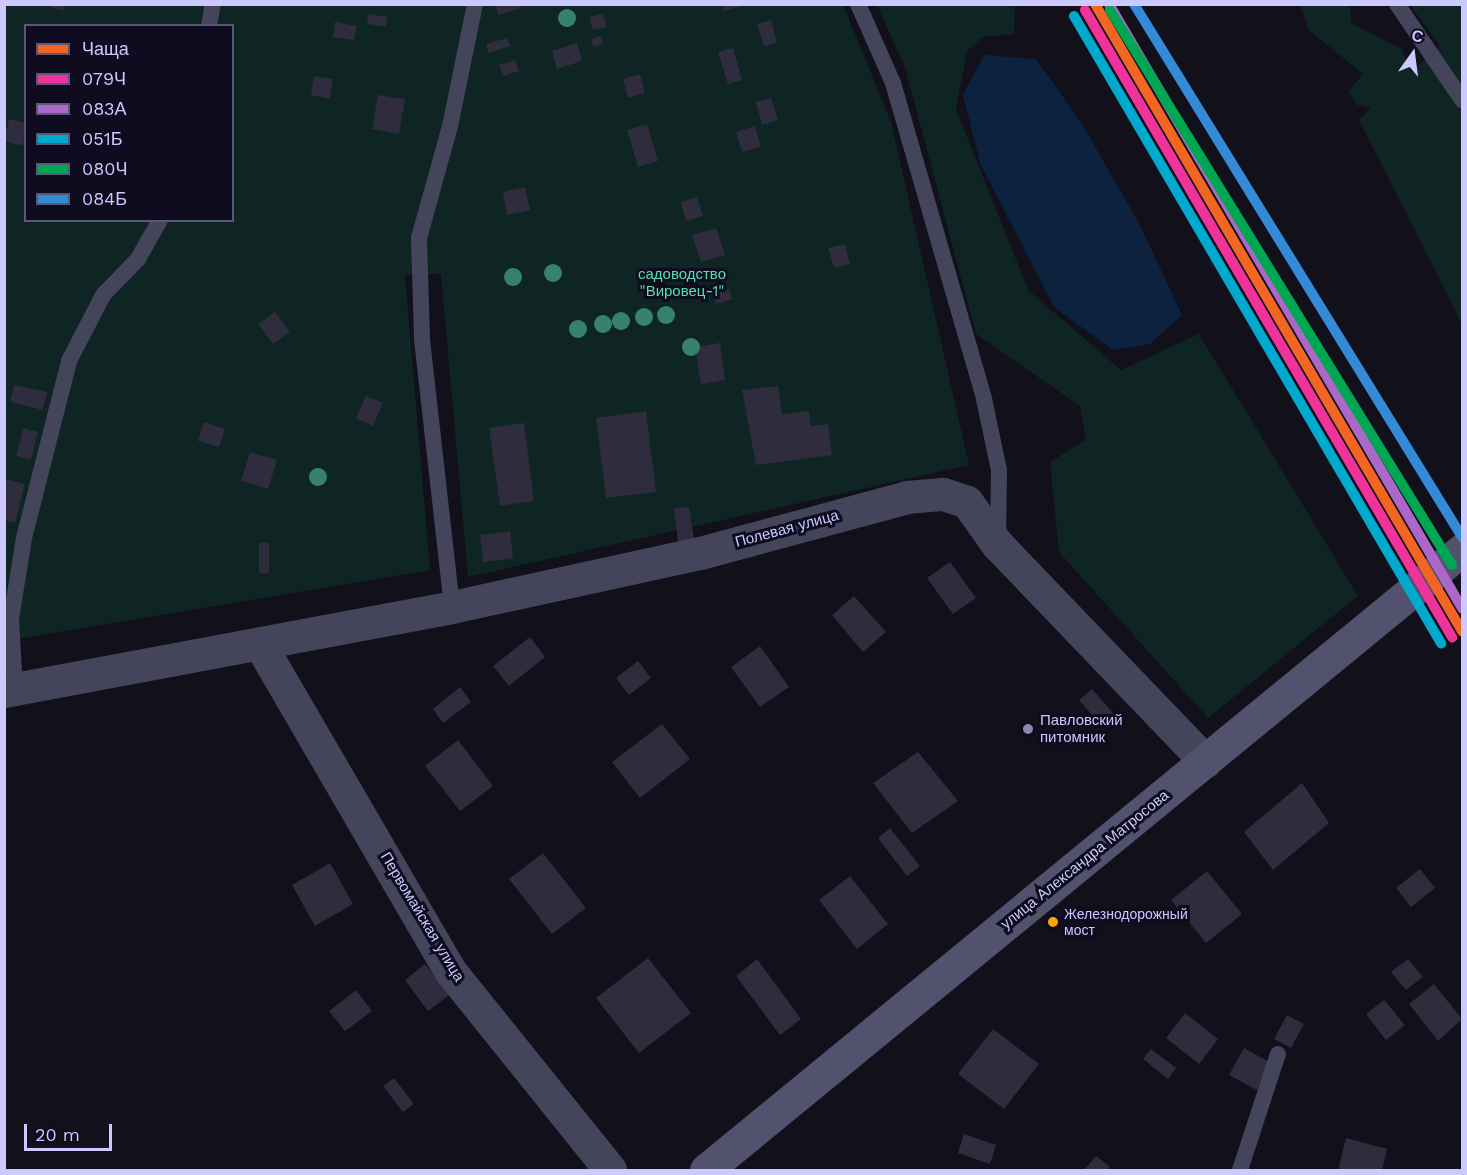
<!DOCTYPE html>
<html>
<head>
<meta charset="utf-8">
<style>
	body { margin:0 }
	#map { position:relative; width:1467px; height:1175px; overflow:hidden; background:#12101a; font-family:"Work Sans",sans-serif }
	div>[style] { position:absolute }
	.green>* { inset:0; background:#0f2524 }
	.water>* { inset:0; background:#0c223f }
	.building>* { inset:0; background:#2e2c3d }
	.lane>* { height:16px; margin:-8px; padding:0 8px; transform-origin:8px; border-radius:8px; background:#44455b }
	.street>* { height:33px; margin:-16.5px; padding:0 16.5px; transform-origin:16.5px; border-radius:16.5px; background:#44455b }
	.secondary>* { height:33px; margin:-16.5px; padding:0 16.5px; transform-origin:16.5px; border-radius:16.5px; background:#52516e }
	.rail-1>* { height:10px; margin:-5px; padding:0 5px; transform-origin:5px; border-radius:5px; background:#f26522 }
	.rail-2>* { height:10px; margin:-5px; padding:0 5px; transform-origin:5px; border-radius:5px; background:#ef339a }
	.rail-3>* { height:10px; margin:-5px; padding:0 5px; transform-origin:5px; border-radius:5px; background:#ac68c9 }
	.rail-4>* { height:10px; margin:-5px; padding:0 5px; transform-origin:5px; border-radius:5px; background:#00a9ce }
	.rail-5>* { height:10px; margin:-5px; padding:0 5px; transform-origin:5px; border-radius:5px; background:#00a651 }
	.rail-6>* { height:10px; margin:-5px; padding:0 5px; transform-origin:5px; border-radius:5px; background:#338bd7 }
	.trees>* { width:18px; height:18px; margin:-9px; border-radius:50%; background:#36826e }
	.dots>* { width:16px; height:16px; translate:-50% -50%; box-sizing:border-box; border:3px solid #0e0c1e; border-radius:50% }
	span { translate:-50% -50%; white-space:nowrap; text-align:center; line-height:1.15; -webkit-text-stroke:6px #0e0c1e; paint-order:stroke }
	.bus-label { font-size:14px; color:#cbc9ff }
	.left { translate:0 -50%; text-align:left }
	.park-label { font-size:15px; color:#54e0b3 }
	.street-label { font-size:15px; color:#cbc9ff }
	.poi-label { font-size:15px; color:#cbc9ff }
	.frame { position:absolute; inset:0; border:6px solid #cbc9ff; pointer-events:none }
	.legend { position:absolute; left:24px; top:24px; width:210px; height:198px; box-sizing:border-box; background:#0e0c1e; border:2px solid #5a5878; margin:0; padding:8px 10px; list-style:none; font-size:18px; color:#cbc9ff }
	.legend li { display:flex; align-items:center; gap:12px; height:30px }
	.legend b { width:30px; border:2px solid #5a5878 }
	.north { position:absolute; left:1383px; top:24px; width:60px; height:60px; -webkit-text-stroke:4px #0e0c1e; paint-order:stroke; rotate:14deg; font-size:16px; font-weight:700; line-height:24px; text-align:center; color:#cbc9ff }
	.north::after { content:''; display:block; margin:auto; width:21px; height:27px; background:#cbc9ff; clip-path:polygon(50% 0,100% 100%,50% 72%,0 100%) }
	.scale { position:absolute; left:24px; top:1124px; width:88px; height:27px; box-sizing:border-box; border:3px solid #cbc9ff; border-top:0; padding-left:8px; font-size:18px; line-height:21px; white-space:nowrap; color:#cbc9ff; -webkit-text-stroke:4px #0e0c1e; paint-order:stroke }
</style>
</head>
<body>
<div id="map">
	<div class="green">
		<div style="clip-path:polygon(evenodd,5px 5px,843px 5px,891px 122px,969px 465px,468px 577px,441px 274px,405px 275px,430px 570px,5px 641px,5px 5px,26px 26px,232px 26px,232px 220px,26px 220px,26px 26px)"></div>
		<div style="clip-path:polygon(877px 5px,1015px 5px,1014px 34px,983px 37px,967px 51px,956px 109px,1028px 290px,1121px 370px,1199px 334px,1358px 596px,1208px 718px,1059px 552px,1050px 462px,1086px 440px,1080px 406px,976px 334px,905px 67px)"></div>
		<div style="clip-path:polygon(1300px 5px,1350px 5px,1351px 23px,1402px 49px,1411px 72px,1440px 46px,1410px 5px,1462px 5px,1462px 324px,1359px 120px,1371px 108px,1357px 105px,1349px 91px,1363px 74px,1309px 30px)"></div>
	</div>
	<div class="water">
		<div style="clip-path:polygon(984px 55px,1036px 59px,1082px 124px,1139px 223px,1182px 315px,1150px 344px,1113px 350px,1054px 307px,980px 163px,963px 95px)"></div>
	</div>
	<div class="building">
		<div style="clip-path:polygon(41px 4px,65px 4px,63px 11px)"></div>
		<div style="clip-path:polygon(495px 4px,520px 4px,521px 8px,498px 15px)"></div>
		<div style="clip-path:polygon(722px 4px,746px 4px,746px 5px,724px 11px)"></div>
		<div style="clip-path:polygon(369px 14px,387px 17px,386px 27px,367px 24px)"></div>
		<div style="clip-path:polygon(603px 14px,607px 27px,593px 30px,589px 17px)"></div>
		<div style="clip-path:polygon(771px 20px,777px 43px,764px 46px,757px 24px)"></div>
		<div style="clip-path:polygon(335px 22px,357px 26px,354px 40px,333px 37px)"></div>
		<div style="clip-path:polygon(601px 36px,603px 44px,593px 47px,591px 39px)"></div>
		<div style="clip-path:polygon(507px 38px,510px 46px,489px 53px,486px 44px)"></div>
		<div style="clip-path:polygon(577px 43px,582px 61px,557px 69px,552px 51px)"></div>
		<div style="clip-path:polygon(733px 48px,742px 80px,728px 84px,718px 52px)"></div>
		<div style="clip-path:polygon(515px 60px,519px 71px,503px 76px,499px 65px)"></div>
		<div style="clip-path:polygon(640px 74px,645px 93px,628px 98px,623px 79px)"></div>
		<div style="clip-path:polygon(314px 76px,333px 79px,330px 99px,311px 95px)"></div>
		<div style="clip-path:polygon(378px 95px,405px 99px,399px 134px,372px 129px)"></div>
		<div style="clip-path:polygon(771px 98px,778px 120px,762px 125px,756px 102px)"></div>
		<div style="clip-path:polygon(9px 119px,26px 123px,23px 146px,4px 141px)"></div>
		<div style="clip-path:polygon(647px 124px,658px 161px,638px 167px,627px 130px)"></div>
		<div style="clip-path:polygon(755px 126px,761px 147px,742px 152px,736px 132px)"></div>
		<div style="clip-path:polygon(525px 187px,530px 210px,507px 215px,503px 192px)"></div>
		<div style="clip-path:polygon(697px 197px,703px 216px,686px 221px,681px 202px)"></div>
		<div style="clip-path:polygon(716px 228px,725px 255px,701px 262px,692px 235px)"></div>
		<div style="clip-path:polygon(845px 244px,850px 264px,834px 268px,828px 248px)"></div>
		<div style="clip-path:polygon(729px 289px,732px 299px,716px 304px,713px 294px)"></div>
		<div style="clip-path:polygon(275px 312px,290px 332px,273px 344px,258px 324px)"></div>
		<div style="clip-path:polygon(720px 343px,725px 380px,701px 384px,695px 347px)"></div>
		<div style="clip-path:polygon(14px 385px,47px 392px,43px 410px,10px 402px)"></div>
		<div style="clip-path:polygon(778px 386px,782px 414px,809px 411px,811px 426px,828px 424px,832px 455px,756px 465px,742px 390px)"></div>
		<div style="clip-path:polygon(366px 396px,383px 403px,373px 426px,356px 418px)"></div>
		<div style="clip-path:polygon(646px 411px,656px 492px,606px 498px,596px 418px)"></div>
		<div style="clip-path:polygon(204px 422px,225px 429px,219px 447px,198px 441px)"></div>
		<div style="clip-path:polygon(524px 423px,534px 501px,500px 506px,489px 428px)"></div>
		<div style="clip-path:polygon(23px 428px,38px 432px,31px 460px,16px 456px)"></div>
		<div style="clip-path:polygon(250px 452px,277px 460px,268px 489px,241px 481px)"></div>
		<div style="clip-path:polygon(4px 479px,25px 484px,15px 523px,4px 520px)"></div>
		<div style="clip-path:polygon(689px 507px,694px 539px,678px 542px,674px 508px)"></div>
		<div style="clip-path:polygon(510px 531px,513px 558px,483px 562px,480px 535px)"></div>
		<div style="clip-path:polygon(259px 543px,269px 543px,269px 573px,259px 573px)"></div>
		<div style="clip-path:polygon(950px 562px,976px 598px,953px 614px,927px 578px)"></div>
		<div style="clip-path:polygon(854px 596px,886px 632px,863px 652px,832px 615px)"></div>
		<div style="clip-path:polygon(530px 637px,545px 657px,509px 686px,493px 666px)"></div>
		<div style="clip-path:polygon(760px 646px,789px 687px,760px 707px,731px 667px)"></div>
		<div style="clip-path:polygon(638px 661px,651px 678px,629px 695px,616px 678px)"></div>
		<div style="clip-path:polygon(460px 687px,471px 702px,443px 723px,433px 709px)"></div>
		<div style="clip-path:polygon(1092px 689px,1113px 713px,1100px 724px,1079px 700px)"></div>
		<div style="clip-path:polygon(662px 724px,690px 759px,640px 798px,612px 762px)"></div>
		<div style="clip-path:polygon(458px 740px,493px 786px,460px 811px,425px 766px)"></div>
		<div style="clip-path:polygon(918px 752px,958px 801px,912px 833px,873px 783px)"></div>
		<div style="clip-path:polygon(1302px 783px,1329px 823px,1273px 870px,1244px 832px)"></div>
		<div style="clip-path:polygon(890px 828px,920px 866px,907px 876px,878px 838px)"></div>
		<div style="clip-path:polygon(543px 853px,586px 908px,552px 934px,509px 879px)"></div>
		<div style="clip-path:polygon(330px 863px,353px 904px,315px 926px,292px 885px)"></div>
		<div style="clip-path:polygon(1420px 869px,1435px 888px,1411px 907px,1396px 888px)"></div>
		<div style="clip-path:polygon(1207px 871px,1242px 914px,1206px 943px,1171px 900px)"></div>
		<div style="clip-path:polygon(850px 876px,888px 924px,857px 949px,819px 900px)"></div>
		<div style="clip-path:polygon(648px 958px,691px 1013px,639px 1053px,596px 998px)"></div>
		<div style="clip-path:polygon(757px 959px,801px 1019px,780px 1035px,736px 976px)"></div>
		<div style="clip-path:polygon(1408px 959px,1423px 977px,1406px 990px,1391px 972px)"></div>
		<div style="clip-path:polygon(425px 964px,449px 995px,428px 1011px,405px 980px)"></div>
		<div style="clip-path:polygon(1434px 984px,1462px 1019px,1438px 1041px,1409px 1004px)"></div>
		<div style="clip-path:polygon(356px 990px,372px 1011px,345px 1031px,329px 1011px)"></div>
		<div style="clip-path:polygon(1384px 1000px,1405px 1025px,1386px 1040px,1366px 1014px)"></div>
		<div style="clip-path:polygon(1185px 1013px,1218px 1039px,1199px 1064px,1166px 1038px)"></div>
		<div style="clip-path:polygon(1287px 1015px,1304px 1024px,1291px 1048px,1274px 1039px)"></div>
		<div style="clip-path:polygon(993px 1029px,1039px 1064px,1004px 1109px,958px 1074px)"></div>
		<div style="clip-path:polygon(1244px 1048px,1271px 1063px,1257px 1090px,1229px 1075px)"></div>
		<div style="clip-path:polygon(1151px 1049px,1176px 1068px,1168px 1079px,1143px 1059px)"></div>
		<div style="clip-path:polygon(394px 1078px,414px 1104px,403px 1112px,383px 1086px)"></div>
		<div style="clip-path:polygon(964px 1134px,996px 1145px,990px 1164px,958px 1153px)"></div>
		<div style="clip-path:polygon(1346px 1138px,1387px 1149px,1382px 1170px,1338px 1170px)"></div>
		<div style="clip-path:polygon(1096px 1156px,1110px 1167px,1107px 1170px,1084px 1170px)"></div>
	</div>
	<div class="lane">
		<div style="left:858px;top:4px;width:86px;rotate:66.1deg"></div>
		<div style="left:893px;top:83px;width:329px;rotate:73.9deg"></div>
		<div style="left:984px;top:399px;width:73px;rotate:78.1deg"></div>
		<div style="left:999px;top:470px;width:68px;rotate:90.8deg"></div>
		<div style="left:1397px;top:4px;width:116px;rotate:55.9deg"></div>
		<div style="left:209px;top:26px;width:22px;rotate:-80deg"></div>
		<div style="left:452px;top:607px;width:270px;rotate:-96.4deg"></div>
		<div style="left:422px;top:339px;width:101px;rotate:-91.7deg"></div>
		<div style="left:419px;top:238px;width:116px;rotate:-74.5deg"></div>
		<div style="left:450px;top:126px;width:125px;rotate:-78.4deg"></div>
		<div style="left:15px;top:689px;width:70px;rotate:-93.3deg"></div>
		<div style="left:11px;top:619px;width:82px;rotate:-80.9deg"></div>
		<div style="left:24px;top:538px;width:183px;rotate:-75.7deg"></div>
		<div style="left:69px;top:361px;width:74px;rotate:-62.7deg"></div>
		<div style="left:103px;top:295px;width:50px;rotate:-45.8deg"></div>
		<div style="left:138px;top:259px;width:45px;rotate:-60.6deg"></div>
		<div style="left:1240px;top:1170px;width:122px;rotate:-71.9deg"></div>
	</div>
	<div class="street">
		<div style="left:261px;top:646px;width:377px;rotate:59.8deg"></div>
		<div style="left:451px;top:972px;width:254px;rotate:51.2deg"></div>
		<div style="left:4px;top:691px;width:456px;rotate:-10.6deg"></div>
		<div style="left:452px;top:607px;width:254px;rotate:-12.3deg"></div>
		<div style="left:700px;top:553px;width:214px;rotate:-15.1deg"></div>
		<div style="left:907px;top:497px;width:36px;rotate:-5deg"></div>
		<div style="left:943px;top:494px;width:25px;rotate:18deg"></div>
		<div style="left:967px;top:502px;width:52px;rotate:54.5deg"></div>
		<div style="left:997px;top:544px;width:301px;rotate:46.2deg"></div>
	</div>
	<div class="secondary">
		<div style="left:706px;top:1170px;width:978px;rotate:-39.36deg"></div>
	</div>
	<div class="rail-1">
		<div style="left:1095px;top:4px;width:727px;rotate:59.66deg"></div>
	</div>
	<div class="rail-2">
		<div style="left:1085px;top:10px;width:727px;rotate:59.66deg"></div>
	</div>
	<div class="rail-3">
		<div style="left:1109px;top:4px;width:700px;rotate:59.7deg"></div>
	</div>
	<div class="rail-4">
		<div style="left:1074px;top:16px;width:727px;rotate:59.66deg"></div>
	</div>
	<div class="rail-5">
		<div style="left:1110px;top:10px;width:652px;rotate:58.36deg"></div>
	</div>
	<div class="rail-6">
		<div style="left:1134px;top:4px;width:626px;rotate:58.39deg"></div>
	</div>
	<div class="trees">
		<div style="left:567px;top:18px"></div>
		<div style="left:553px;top:273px"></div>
		<div style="left:513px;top:277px"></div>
		<div style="left:666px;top:315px"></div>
		<div style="left:644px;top:317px"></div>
		<div style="left:621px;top:321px"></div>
		<div style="left:603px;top:324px"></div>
		<div style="left:578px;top:329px"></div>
		<div style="left:691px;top:347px"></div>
		<div style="left:318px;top:477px"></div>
	</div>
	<div class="dots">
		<div style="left:1028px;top:729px;background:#8a88af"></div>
		<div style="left:1053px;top:922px;background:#f7a600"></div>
	</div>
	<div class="bus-label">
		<span class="left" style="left:1064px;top:922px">Железнодорожный<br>мост</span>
	</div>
	<div class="park-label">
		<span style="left:682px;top:283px">садоводство<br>"Вировец-1"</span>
	</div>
	<div class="street-label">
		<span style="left:787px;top:529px;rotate:-15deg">Полевая улица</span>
		<span style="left:1085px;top:860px;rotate:-39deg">улица Александра Матросова</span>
		<span style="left:422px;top:917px;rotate:59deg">Первомайская улица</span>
	</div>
	<div class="poi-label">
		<span class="left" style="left:1040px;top:729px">Павловский<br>питомник</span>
	</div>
	<div class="frame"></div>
	<ul class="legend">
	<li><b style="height:8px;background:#f26522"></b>Чаща</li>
	<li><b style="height:8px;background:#ef339a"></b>079Ч</li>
	<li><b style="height:8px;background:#ac68c9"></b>083А</li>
	<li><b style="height:8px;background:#00a9ce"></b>051Б</li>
	<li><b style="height:8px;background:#00a651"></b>080Ч</li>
	<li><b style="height:8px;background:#338bd7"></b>084Б</li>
	</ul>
	<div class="north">С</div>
	<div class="scale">20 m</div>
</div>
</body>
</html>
